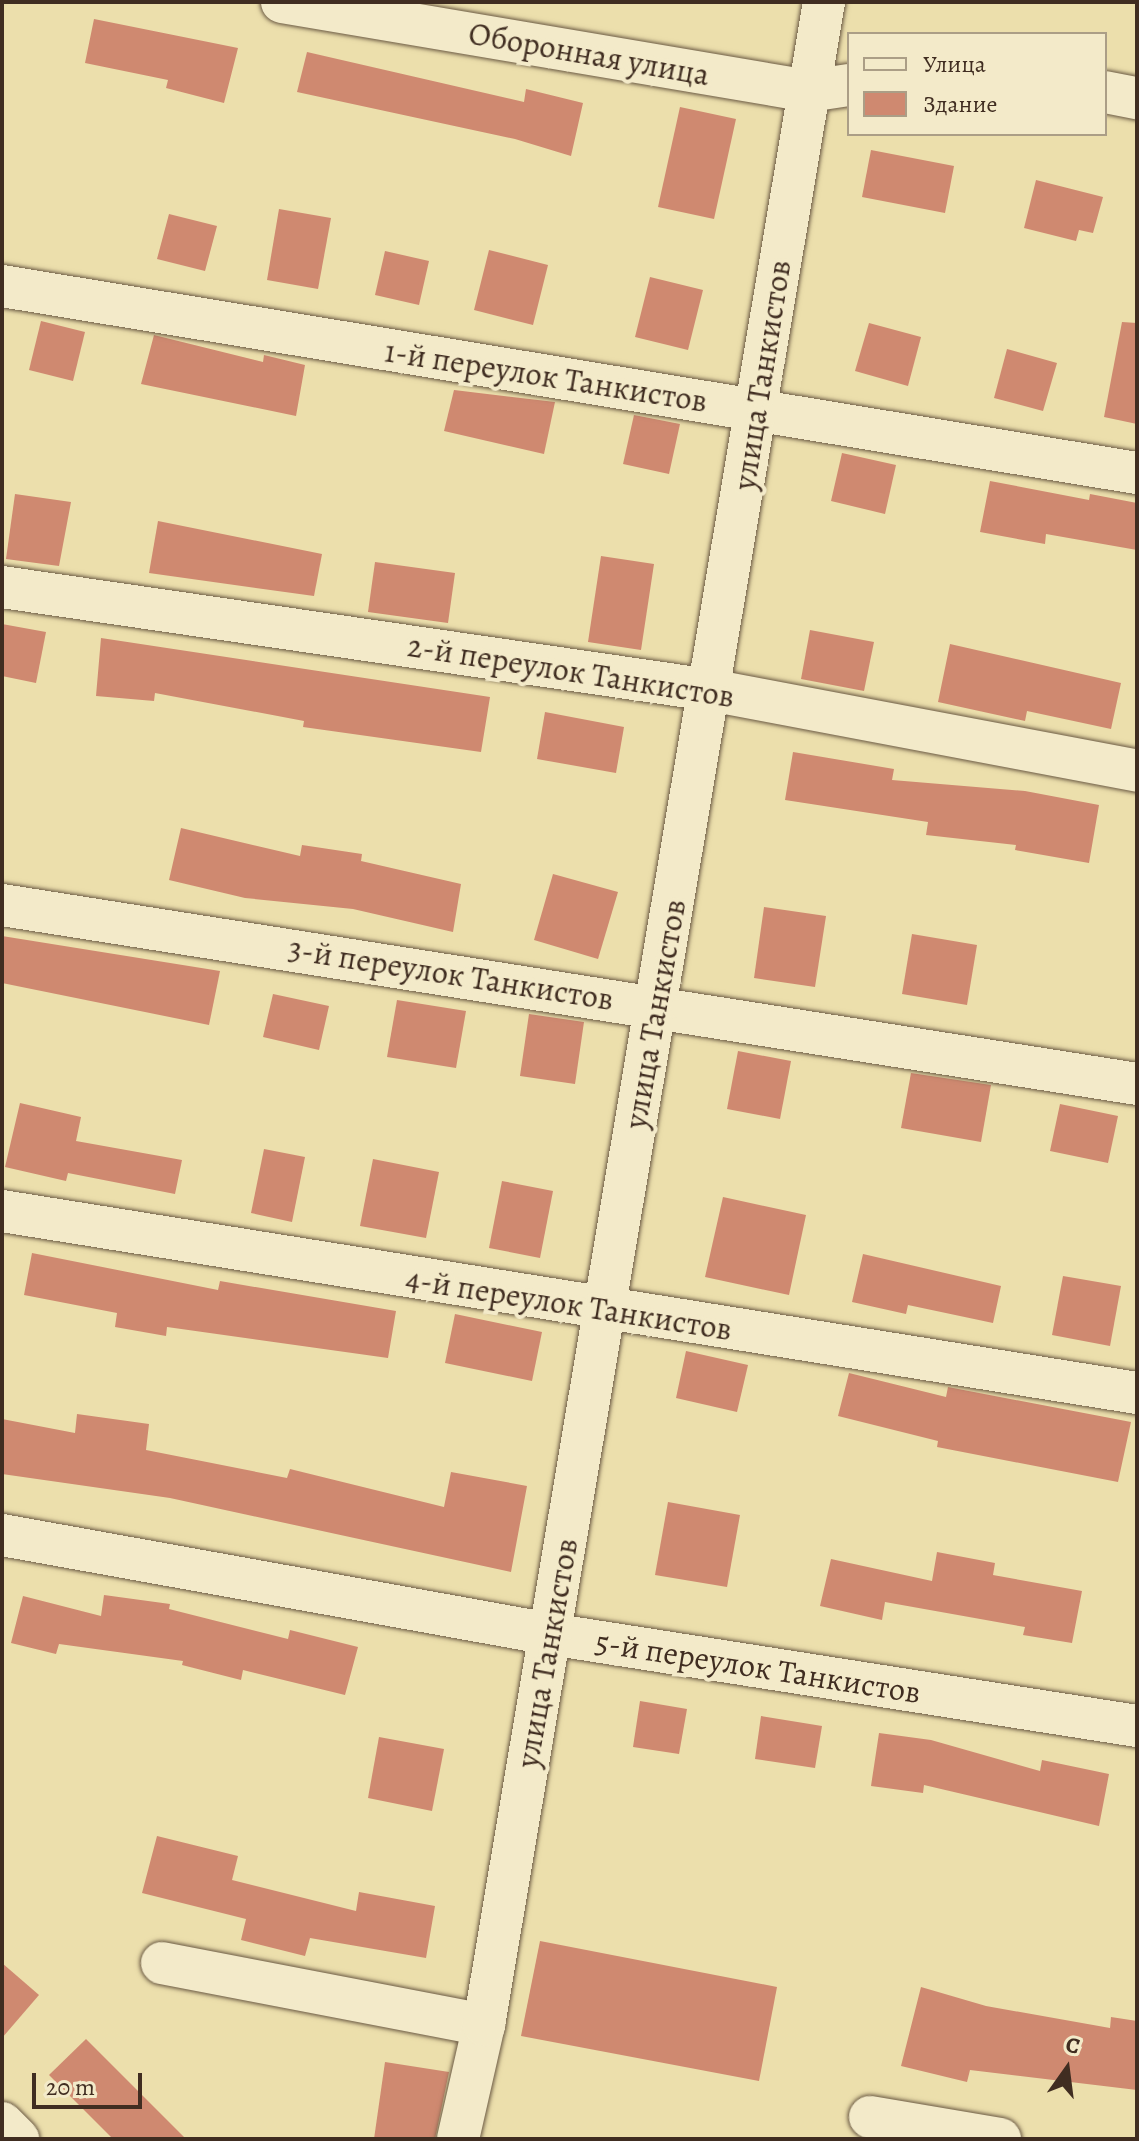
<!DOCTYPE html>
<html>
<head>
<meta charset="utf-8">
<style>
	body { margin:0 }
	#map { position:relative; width:1139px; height:2141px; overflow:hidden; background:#ecdfac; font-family:Alegreya,serif }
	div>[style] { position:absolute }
	.building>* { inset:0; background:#cf8970 }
	.roads { filter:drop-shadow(0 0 2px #6b5a44) drop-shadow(0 0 2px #6b5a44) }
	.minor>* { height:42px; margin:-21px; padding:0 21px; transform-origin:21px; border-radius:21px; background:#f3eac9 }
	span { translate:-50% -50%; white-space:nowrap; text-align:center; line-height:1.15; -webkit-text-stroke:8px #f3eac9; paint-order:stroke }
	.street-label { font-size:32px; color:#402d21 }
	.frame { position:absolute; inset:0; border:4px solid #402d21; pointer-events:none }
	.legend { position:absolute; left:847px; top:32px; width:260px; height:104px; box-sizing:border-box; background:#f3eac9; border:2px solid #ab9e86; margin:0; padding:10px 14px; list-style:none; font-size:24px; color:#402d21 }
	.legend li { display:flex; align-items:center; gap:16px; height:40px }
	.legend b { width:40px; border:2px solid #ab9e86 }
	.north { position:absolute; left:1027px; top:2029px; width:80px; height:80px; -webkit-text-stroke:6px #f3eac9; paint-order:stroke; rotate:14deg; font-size:22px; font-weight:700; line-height:32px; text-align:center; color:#402d21 }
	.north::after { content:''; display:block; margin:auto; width:28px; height:36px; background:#402d21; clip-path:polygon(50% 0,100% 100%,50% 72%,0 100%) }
	.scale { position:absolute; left:32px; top:2073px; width:110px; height:36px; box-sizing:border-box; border:4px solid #402d21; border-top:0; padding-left:10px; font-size:24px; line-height:28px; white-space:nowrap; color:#402d21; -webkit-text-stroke:6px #f3eac9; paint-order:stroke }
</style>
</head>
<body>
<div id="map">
	<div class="building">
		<div style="clip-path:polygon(94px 19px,238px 48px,224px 103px,166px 88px,168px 80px,85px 63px)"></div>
		<div style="clip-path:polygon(307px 52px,524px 102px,526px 89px,583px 103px,571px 156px,515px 139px,297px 92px)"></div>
		<div style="clip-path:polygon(680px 107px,736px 119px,714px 219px,658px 207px)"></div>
		<div style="clip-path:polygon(871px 150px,954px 166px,945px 213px,862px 197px)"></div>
		<div style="clip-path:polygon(1036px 180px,1103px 197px,1093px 233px,1079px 230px,1076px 241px,1024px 228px)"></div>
		<div style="clip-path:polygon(279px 209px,331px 218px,318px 289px,267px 280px)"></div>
		<div style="clip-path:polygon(169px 214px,217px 226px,205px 271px,157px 259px)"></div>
		<div style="clip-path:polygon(489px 250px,548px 265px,533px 325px,474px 310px)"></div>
		<div style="clip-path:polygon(385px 251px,429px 261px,419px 305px,375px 295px)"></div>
		<div style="clip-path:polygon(650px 277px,703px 290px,688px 350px,635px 337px)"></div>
		<div style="clip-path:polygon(41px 321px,85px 332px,73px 381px,29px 370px)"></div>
		<div style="clip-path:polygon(1122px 322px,1137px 323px,1137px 424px,1104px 417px)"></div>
		<div style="clip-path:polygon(869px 323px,921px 337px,908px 386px,855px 371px)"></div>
		<div style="clip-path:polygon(154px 335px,263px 362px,264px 355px,305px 365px,296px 416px,141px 384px)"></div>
		<div style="clip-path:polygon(1007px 349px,1057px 363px,1043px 411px,994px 398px)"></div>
		<div style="clip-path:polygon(454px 390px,555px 402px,544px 454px,444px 431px)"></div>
		<div style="clip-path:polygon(634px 415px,680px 424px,669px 474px,623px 464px)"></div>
		<div style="clip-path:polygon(842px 453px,896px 465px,885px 514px,831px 501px)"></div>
		<div style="clip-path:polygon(990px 481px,1089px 500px,1090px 494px,1137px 503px,1137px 550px,1046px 534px,1045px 544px,980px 532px)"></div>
		<div style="clip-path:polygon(15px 494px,71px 502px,59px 566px,6px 559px)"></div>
		<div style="clip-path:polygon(158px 521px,322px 554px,314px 596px,149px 573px)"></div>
		<div style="clip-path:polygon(601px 556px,654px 564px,641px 650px,588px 642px)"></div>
		<div style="clip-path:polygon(375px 562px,455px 573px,448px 623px,368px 612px)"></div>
		<div style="clip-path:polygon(2px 624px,46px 632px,36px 683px,2px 676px)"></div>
		<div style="clip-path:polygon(810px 630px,874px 642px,864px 691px,801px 679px)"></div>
		<div style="clip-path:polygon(101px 638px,490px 697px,481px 752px,303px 727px,304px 721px,155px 693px,154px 701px,96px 696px)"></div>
		<div style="clip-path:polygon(950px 644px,1121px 683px,1111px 729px,1027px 711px,1025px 721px,938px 702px)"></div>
		<div style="clip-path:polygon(545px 712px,624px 727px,616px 773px,537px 759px)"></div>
		<div style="clip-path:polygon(793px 752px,894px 769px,892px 780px,1025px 791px,1099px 805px,1089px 863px,1015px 850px,1016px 845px,926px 835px,928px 822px,785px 800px)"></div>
		<div style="clip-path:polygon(181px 828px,300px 856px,302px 845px,362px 854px,361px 861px,461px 884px,453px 932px,353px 909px,245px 898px,169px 880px)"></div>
		<div style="clip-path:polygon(553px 874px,618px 892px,598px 959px,534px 940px)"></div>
		<div style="clip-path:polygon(764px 907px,826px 916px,815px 987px,754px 978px)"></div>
		<div style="clip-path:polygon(912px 934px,977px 945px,967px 1005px,902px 994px)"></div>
		<div style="clip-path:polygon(2px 936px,220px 971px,209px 1025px,2px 983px)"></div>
		<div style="clip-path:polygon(273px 994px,329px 1006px,319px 1050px,263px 1037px)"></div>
		<div style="clip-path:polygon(397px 1000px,466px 1011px,456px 1068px,387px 1057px)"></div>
		<div style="clip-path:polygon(529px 1014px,584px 1022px,575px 1084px,520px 1076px)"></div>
		<div style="clip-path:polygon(738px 1051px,791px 1061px,780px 1119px,727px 1109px)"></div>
		<div style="clip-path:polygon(911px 1073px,991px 1085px,981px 1142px,901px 1128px)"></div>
		<div style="clip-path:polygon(20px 1103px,81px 1117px,76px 1141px,182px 1160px,175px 1194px,68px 1173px,66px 1181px,5px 1167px)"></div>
		<div style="clip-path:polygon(1060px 1104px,1118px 1116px,1108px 1163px,1050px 1151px)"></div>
		<div style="clip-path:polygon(264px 1149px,305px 1157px,292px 1222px,251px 1213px)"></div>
		<div style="clip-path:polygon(373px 1159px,439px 1172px,426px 1238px,360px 1226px)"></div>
		<div style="clip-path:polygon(502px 1181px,553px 1191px,540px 1258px,489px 1248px)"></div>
		<div style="clip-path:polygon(723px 1197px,806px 1215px,789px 1295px,705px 1277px)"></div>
		<div style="clip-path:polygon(32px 1253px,218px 1290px,220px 1281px,396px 1311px,388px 1358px,167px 1327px,166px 1336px,115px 1327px,117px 1313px,24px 1295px)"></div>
		<div style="clip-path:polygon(863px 1254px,1001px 1286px,993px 1323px,908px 1305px,906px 1314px,852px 1302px)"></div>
		<div style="clip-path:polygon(1063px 1276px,1121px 1286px,1110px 1346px,1052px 1335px)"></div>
		<div style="clip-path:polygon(455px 1314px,542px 1332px,532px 1381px,445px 1363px)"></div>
		<div style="clip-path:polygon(686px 1351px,748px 1365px,737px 1412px,676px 1398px)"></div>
		<div style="clip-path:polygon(849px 1373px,946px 1397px,948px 1387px,1131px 1422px,1118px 1482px,937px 1447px,938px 1441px,838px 1416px)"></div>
		<div style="clip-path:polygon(77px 1414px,149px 1424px,146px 1450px,287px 1478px,290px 1469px,444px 1507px,451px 1472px,527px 1486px,511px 1572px,170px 1498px,2px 1474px,2px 1419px,75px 1433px)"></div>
		<div style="clip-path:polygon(668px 1502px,740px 1515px,727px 1587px,655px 1575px)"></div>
		<div style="clip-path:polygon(937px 1552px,995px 1563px,993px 1575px,1082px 1591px,1072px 1643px,1023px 1635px,1025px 1627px,885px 1602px,882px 1620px,820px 1606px,831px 1559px,932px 1581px)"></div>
		<div style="clip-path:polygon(104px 1595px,170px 1604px,169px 1609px,288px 1639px,290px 1630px,358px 1647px,345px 1695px,243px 1670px,241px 1680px,182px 1665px,183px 1661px,59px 1644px,56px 1654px,11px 1643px,23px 1596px,101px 1616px)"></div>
		<div style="clip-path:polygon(640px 1701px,687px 1709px,679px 1754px,633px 1747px)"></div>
		<div style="clip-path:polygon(761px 1716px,822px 1726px,815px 1768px,755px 1759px)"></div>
		<div style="clip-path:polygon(879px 1733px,931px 1740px,1040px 1771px,1042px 1760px,1109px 1774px,1099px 1826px,924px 1785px,923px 1793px,871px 1786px)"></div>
		<div style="clip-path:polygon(379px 1737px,444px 1749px,432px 1811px,368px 1798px)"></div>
		<div style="clip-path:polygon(157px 1836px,238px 1856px,232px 1880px,356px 1911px,359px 1892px,435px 1906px,426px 1958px,310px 1938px,305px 1956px,241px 1940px,246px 1919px,142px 1893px)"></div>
		<div style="clip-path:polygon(540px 1941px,777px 1987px,759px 2081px,521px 2036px)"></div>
		<div style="clip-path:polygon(2px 1963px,39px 1995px,2px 2038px)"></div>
		<div style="clip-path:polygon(921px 1987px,986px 2006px,1110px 2028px,1111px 2017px,1137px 2021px,1137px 2090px,970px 2070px,967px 2082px,901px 2066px)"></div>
		<div style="clip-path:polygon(86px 2039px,186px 2139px,113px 2139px,49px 2075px)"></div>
		<div style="clip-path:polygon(385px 2062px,449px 2072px,435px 2139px,374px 2139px)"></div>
	</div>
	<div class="roads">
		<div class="minor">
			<div style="left:282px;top:2px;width:534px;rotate:9.59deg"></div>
			<div style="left:809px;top:91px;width:40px;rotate:-8.5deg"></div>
			<div style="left:1105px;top:92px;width:33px;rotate:11deg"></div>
			<div style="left:2px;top:286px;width:1150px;rotate:9.36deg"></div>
			<div style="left:2px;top:587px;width:715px;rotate:8.28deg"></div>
			<div style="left:710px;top:690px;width:435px;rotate:10.7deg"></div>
			<div style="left:2px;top:905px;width:1149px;rotate:8.96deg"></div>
			<div style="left:2px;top:1211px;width:1149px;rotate:9.11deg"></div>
			<div style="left:2px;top:1535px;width:557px;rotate:10.24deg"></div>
			<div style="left:550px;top:1634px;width:594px;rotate:8.91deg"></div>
			<div style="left:162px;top:1963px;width:328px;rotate:10.9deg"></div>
			<div style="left:870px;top:2117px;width:132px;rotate:9.6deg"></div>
			<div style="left:2px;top:2123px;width:23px;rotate:45deg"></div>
			<div style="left:458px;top:2139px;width:117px;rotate:-77.2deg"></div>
			<div style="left:484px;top:2025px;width:2051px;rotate:-80.46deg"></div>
		</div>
	</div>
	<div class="street-label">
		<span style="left:589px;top:54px;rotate:10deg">Оборонная улица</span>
		<span style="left:762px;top:375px;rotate:-81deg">улица Танкистов</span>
		<span style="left:546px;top:376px;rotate:9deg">1-й переулок Танкистов</span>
		<span style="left:571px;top:671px;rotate:9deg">2-й переулок Танкистов</span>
		<span style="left:451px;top:974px;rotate:9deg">3-й переулок Танкистов</span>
		<span style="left:655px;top:1014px;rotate:-80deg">улица Танкистов</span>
		<span style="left:569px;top:1304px;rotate:9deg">4-й переулок Танкистов</span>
		<span style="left:547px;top:1653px;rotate:-80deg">улица Танкистов</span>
		<span style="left:758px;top:1667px;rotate:9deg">5-й переулок Танкистов</span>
	</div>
	<div class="frame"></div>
	<ul class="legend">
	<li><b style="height:10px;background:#f3eac9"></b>Улица</li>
	<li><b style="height:22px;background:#cf8970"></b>Здание</li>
	</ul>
	<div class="north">С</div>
	<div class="scale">20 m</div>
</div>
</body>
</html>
